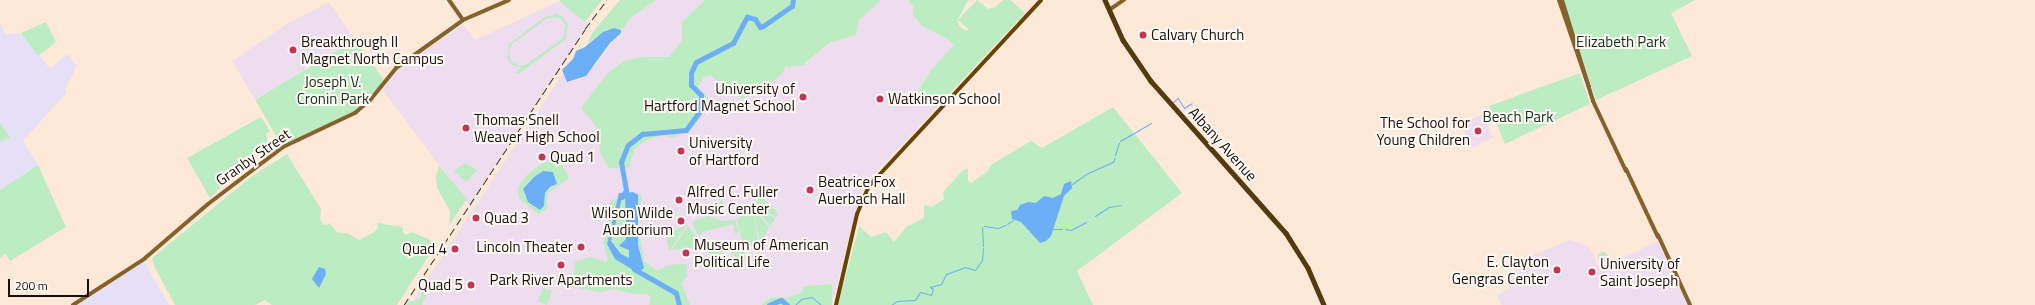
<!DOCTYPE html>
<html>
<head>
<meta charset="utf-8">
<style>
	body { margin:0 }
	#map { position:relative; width:2035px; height:305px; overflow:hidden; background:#fee9d8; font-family:"Titillium Web",sans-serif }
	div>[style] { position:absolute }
	.industrial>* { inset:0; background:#e5e0f5 }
	.education>* { inset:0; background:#ede }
	.green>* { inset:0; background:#bbecc2 }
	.round { border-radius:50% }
	.water>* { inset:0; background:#6daff7 }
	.stream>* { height:1px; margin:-0.5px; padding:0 0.5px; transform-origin:0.5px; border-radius:0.5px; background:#6daff7 }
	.river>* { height:5px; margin:-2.5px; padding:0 2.5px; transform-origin:2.5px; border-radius:2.5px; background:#6daff7 }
	.secondary>* { height:4px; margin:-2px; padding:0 2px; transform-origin:2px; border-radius:2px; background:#85612b }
	.primary>* { height:4px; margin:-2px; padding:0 2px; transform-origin:2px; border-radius:2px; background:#664404 }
	.trunk>* { height:4.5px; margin:-2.25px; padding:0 2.25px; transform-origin:2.25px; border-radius:2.25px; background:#543a0c }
	.rail>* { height:1px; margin-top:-0.5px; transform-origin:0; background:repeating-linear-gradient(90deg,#372c24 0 8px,transparent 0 12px) }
	.dots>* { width:11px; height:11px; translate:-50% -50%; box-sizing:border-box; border:2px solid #fff9f5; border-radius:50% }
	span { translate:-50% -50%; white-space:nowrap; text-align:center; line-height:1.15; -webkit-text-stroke:4px #fff9f5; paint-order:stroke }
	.poi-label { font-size:15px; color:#180f08 }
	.left { translate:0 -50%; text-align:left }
	.right { translate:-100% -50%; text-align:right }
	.park-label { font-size:15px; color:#103319 }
	.street-label { font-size:15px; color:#180f08 }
	.scale { position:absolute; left:8px; top:279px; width:81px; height:18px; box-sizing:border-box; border:2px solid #180f08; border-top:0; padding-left:5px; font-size:12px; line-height:14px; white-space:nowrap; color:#180f08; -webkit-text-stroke:3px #fff9f5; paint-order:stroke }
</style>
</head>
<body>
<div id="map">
	<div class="industrial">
		<div style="clip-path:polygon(0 24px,6px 35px,21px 33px,50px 69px,67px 54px,77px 66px,65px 89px,67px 92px,23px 141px,38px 165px,0 190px,0 142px,9px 137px,0 123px)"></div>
		<div style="clip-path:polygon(144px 262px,169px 305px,78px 305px)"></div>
	</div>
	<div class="education">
		<div style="clip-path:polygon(657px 0,705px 0,682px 24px,682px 41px,710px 75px,740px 98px,763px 88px,786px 64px,792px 67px,805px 64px,829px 43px,856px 35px,859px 20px,881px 0,908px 0,913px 6px,913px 15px,922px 26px,946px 38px,954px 45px,925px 79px,918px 91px,936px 108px,867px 182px,860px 194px,832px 304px,832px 284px,805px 286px,800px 293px,787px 298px,773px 297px,761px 305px,422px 305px,429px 288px,425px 285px,420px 299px,412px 302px,563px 73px,567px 82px,579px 80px,595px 65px,630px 18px)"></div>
		<div style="clip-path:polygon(559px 1px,588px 24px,469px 205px,383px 90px,399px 70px,463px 24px,475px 40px)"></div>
		<div style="clip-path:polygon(329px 2px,355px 40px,255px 100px,232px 61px,290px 22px)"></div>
		<div style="clip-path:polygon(1488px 111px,1494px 123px,1488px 126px,1494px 137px,1472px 148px,1461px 124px)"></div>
		<div style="clip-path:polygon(1569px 240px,1589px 246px,1600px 270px,1657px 241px,1688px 305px,1501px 305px,1497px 295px,1508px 289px,1507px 274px,1522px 268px,1519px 261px)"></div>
	</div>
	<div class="green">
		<div style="clip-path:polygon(561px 0,602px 0,585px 22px,559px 1px)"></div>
		<div style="clip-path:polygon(620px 0,657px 0,630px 18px,623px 29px,607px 30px,587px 44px,592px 33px)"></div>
		<div style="clip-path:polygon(705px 0,881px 0,859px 20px,856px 35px,829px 43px,803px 65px,788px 67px,786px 65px,782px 74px,762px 89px,753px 91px,743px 99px,731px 93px,710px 75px,704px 77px,698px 87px,709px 99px,696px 125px,673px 138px,664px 135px,649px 139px,634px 149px,629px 168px,609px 168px,601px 154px,595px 125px,581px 108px,607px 74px,624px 61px,643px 57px,669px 57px,682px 41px,682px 22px)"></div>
		<div style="clip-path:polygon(908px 0,968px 0,957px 21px,960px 27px,967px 31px,968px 29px,958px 20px,977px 0,988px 9px,995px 7px,1003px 0,1010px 0,1025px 13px,936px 108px,918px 91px,932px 69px,954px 45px,946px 38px,922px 26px,913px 15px,913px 6px)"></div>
		<div style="clip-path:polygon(1563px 0,1695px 0,1671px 13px,1692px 56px,1596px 100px)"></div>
		<div style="clip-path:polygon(evenodd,556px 14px,563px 17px,568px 25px,566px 39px,518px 74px,516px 72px,521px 68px,512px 65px,507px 58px,509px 44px,545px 17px,556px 14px,555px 17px,561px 19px,566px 26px,563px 38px,527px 64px,519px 66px,512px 62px,508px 53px,512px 44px,546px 19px,555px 17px)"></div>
		<div style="clip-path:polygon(46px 22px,56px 42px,38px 56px,21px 33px)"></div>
		<div style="clip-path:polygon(355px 40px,384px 80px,381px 85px,355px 113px,283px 147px,255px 100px)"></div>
		<div style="clip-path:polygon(1580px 73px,1590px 104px,1505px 144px,1489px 106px)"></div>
		<div style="clip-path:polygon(1113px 107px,1182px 193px,1077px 271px,1093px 305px,838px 305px,859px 226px,871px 237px,886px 232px,894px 242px,906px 227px,924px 218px,924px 205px,932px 207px,944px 199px,943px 192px,963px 170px,968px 169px,968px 181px,971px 183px,988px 171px,991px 165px,1031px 141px,1042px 148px)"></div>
		<div style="clip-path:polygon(261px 117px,270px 131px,266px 134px,268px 146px,229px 173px,224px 184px,210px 198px,187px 158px)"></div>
		<div style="clip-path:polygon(0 123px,10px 137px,0 142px)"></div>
		<div style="clip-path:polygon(287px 154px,321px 209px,320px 220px,324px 225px,330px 224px,337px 232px,349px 234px,359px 240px,374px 232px,378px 228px,377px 223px,403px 227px,403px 232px,406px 235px,412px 232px,437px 243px,397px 305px,272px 305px,265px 300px,255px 305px,175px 305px,154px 266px,152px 258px,251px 177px)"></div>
		<div style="clip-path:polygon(evenodd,551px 160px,562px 165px,569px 178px,548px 193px,547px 209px,538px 214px,519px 198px,518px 187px,527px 175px,541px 164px,551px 160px,543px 171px,552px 172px,557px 184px,545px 193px,544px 206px,525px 197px,523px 190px,529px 181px,543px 171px)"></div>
		<div style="clip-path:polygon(465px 163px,477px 170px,466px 182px,454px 171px)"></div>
		<div style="clip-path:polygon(38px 165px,66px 227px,10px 261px,6px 254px,0 258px,0 190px)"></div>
		<div style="clip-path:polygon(439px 166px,467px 199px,450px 224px,450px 211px,437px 188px,436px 176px)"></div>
		<div style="clip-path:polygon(639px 193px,642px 197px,637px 221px,644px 261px,657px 271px,669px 265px,687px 264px,687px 277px,681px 283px,690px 305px,649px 305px,651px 297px,647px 294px,634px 294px,614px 289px,600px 292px,573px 287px,575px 262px,590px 257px,606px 262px,608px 260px,603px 242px,608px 230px,609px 206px,612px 200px)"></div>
		<div style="clip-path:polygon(761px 196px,778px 213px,776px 217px,754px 204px)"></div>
		<div style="clip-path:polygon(722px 200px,726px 206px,712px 215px,715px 211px,713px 209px)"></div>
		<div style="clip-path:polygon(752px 205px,753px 207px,759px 246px,743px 246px,737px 220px)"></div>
		<div style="clip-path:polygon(757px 209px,775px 218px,771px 226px,770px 226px)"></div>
		<div style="clip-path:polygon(754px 210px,769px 227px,761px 243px,760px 242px)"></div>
		<div style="clip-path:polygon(707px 216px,722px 221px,735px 220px,739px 232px,735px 234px,733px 224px,702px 232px,703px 234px,698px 235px,692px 222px)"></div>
		<div style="clip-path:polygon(687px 225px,670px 250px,669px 251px,666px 234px)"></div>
		<div style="clip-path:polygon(688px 226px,703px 246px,672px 250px)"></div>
		<div style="clip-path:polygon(705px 247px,727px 247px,729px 249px,712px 259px)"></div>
		<div style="clip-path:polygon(734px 247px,743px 247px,746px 258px,739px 265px,730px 249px)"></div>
		<div class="round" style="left:1598px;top:252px;width:10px;height:10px"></div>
		<div style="clip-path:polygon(832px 284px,832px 305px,761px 305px,773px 297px,787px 298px,800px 293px,805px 286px)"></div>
		<div style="clip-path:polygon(425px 285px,429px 288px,422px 305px,406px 305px,409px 300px,413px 302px,420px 298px)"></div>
		<div style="clip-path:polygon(543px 288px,552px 291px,547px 305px,538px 301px)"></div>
	</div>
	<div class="water">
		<div style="clip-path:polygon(614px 28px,621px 30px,621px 33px,610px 43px,586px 76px,567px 82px,562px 70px,573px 59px,576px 51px,585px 47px,603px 32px)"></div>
		<div style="clip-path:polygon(543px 171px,553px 172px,557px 184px,550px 187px,545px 193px,544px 206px,540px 210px,528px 202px,523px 189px,534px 177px)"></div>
		<div style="clip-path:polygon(1071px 181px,1072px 188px,1064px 196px,1051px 236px,1046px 241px,1040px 243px,1021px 222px,1012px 219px,1011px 211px,1017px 210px,1020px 205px,1028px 202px,1036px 203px,1044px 196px,1053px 198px,1061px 194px,1064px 184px)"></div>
		<div style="clip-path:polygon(evenodd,633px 192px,638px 195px,638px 245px,644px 268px,638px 273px,615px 259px,607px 244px,619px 193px,633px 192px,622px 198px,625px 198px,626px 223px,621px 231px,621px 235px,626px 233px,626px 239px,619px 246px,629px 250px,629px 258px,621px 254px,611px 241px,622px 198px)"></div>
		<div style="clip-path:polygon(319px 267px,325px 269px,326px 274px,319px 288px,312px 279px)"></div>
	</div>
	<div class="stream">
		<div style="left:1173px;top:102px;width:6px;rotate:-39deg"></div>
		<div style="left:1178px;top:98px;width:12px;rotate:59deg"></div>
		<div style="left:1184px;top:108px;width:9px;rotate:-32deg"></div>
		<div style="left:1120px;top:141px;width:36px;rotate:-30deg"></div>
		<div style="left:1115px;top:155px;width:13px;rotate:-72deg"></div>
		<div style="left:1072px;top:184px;width:19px;rotate:-35deg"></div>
		<div style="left:1088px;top:173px;width:27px;rotate:-24deg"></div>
		<div style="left:1113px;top:162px;width:5px;rotate:-68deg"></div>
		<div style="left:1095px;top:216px;width:17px;rotate:-33deg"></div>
		<div style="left:1109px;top:207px;width:12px;rotate:-9deg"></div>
		<div style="left:1007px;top:224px;width:7px;rotate:-34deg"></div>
		<div style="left:984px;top:226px;width:14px;rotate:8deg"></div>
		<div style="left:998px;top:228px;width:8px;rotate:-23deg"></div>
		<div style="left:982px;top:227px;width:19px;rotate:87deg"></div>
		<div style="left:1053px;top:229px;width:9px"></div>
		<div style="left:1065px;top:229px;width:6px;rotate:9deg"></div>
		<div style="left:1071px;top:230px;width:17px;rotate:-28deg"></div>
		<div style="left:795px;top:305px;width:8px;rotate:-45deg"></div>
		<div style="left:801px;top:299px;width:11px;rotate:-10deg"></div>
		<div style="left:812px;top:297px;width:12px;rotate:42deg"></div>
		<div style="left:891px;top:305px;width:7px;rotate:-34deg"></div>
		<div style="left:897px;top:301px;width:18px;rotate:-3deg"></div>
		<div style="left:915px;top:300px;width:9px;rotate:-58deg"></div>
		<div style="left:920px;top:292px;width:11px;rotate:15deg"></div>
		<div style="left:931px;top:295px;width:6px;rotate:-72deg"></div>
		<div style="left:933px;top:289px;width:4px;rotate:-146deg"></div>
		<div style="left:930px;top:287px;width:11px;rotate:-15deg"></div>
		<div style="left:941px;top:284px;width:11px;rotate:-63deg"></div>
		<div style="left:946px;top:274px;width:20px;rotate:-20deg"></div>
		<div style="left:965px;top:267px;width:10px;rotate:17deg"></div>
		<div style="left:975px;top:270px;width:12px;rotate:-55deg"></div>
		<div style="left:982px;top:260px;width:12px;rotate:-85deg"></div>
	</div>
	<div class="river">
		<div style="left:622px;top:197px;width:8px;rotate:-60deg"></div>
		<div style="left:626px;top:190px;width:28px;rotate:-100deg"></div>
		<div style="left:621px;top:162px;width:18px;rotate:-68deg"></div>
		<div style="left:628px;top:145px;width:18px;rotate:-38deg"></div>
		<div style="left:642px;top:134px;width:44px;rotate:-5.2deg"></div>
		<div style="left:686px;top:130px;width:22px;rotate:-54deg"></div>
		<div style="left:699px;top:112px;width:17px;rotate:-83deg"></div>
		<div style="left:701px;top:95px;width:14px;rotate:-135deg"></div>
		<div style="left:691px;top:85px;width:12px;rotate:-90deg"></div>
		<div style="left:691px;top:73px;width:12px;rotate:-66deg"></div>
		<div style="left:696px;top:62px;width:42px;rotate:-27.2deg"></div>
		<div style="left:733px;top:43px;width:30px;rotate:-62deg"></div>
		<div style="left:747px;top:17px;width:8px;rotate:14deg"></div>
		<div style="left:755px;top:19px;width:9px;rotate:58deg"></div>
		<div style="left:760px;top:27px;width:3px;rotate:-18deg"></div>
		<div style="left:763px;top:26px;width:35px;rotate:-35deg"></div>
		<div style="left:792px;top:6px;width:6px;rotate:-81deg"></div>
		<div style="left:634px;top:269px;width:48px;rotate:29.7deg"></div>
		<div style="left:676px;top:293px;width:12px;rotate:76deg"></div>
		<div style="left:769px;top:305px;width:13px;rotate:-23deg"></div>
		<div style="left:781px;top:300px;width:8px;rotate:40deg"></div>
	</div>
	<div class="secondary">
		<div style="left:449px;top:0;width:24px;rotate:55deg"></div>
		<div style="left:1559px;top:0;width:92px;rotate:71deg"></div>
		<div style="left:1562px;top:0;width:106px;rotate:72.9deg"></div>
		<div style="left:1593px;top:101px;width:77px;rotate:64.8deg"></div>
		<div style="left:1109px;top:10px;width:18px;rotate:-34deg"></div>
		<div style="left:1626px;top:169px;width:75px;rotate:64.8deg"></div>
		<div style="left:1658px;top:235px;width:77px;rotate:65.4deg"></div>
		<div style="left:73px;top:305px;width:85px;rotate:-32.9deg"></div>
		<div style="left:144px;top:259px;width:84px;rotate:-40.7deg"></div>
		<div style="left:208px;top:204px;width:94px;rotate:-37.2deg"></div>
		<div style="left:283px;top:147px;width:80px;rotate:-25.3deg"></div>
		<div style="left:355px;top:113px;width:21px;rotate:-41deg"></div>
		<div style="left:371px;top:99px;width:40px;rotate:-51deg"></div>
		<div style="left:396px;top:68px;width:82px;rotate:-35.6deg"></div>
		<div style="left:463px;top:20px;width:50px;rotate:-23.5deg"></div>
	</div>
	<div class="primary">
		<div style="left:836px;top:305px;width:93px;rotate:-77deg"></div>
		<div style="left:857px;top:214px;width:30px;rotate:-67deg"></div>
		<div style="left:869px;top:186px;width:253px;rotate:-47.2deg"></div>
	</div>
	<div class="trunk">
		<div style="left:1105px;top:0;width:44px;rotate:65.8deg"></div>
		<div style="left:1123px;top:40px;width:50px;rotate:55.7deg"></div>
		<div style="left:1151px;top:81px;width:203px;rotate:48.4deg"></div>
		<div style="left:1286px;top:233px;width:41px;rotate:57.8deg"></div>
		<div style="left:1308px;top:268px;width:40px;rotate:66.6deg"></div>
	</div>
	<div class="rail">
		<div style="left:404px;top:305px;width:330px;rotate:-56.7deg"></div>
		<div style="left:585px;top:29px;width:36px;rotate:-53deg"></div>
	</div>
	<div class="dots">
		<div style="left:1143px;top:35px;background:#c43456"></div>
		<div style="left:293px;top:50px;background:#c43456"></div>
		<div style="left:803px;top:97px;background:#c43456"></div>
		<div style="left:880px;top:99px;background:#c43456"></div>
		<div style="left:466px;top:128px;background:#c43456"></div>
		<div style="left:1478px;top:131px;background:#c43456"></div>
		<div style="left:681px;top:151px;background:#c43456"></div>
		<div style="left:542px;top:157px;background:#c43456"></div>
		<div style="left:810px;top:190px;background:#c43456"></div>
		<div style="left:679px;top:200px;background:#c43456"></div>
		<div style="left:476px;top:218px;background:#c43456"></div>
		<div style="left:681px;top:221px;background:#c43456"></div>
		<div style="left:581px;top:247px;background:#c43456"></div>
		<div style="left:455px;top:249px;background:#c43456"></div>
		<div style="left:686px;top:253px;background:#c43456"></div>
		<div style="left:561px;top:265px;background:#c43456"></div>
		<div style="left:1557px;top:270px;background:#c43456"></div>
		<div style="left:1592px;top:272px;background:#c43456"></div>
		<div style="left:471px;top:285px;background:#c43456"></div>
	</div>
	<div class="poi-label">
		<span class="left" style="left:1151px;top:35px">Calvary Church</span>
		<span class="left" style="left:301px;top:50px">Breakthrough II<br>Magnet North Campus</span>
		<span class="right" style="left:795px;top:97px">University of<br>Hartford Magnet School</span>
		<span class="left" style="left:888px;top:99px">Watkinson School</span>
		<span class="left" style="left:474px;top:128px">Thomas Snell<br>Weaver High School</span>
		<span class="right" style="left:1470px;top:131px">The School for<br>Young Children</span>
		<span class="left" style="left:689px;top:151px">University<br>of Hartford</span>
		<span class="left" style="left:550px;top:157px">Quad 1</span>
		<span class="left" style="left:818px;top:190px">Beatrice Fox<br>Auerbach Hall</span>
		<span class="left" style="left:687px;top:200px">Alfred C. Fuller<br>Music Center</span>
		<span class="right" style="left:673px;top:221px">Wilson Wilde<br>Auditorium</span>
		<span class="left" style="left:484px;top:218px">Quad 3</span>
		<span class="left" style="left:694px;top:253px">Museum of American<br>Political Life</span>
		<span class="right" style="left:573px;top:247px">Lincoln Theater</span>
		<span class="right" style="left:447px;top:249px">Quad 4</span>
		<span class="right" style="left:1549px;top:270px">E. Clayton<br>Gengras Center</span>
		<span class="left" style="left:1600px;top:272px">University of<br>Saint Joseph</span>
		<span style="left:561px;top:280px">Park River Apartments</span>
		<span class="right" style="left:463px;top:285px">Quad 5</span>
	</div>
	<div class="park-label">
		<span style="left:1621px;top:42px">Elizabeth Park</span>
		<span style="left:333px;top:90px">Joseph V.<br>Cronin Park</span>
		<span style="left:1518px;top:117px">Beach Park</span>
	</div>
	<div class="street-label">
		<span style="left:1223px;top:144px;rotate:48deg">Albany Avenue</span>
		<span style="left:253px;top:157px;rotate:-35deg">Granby Street</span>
	</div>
	<div class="scale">200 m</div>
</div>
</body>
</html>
